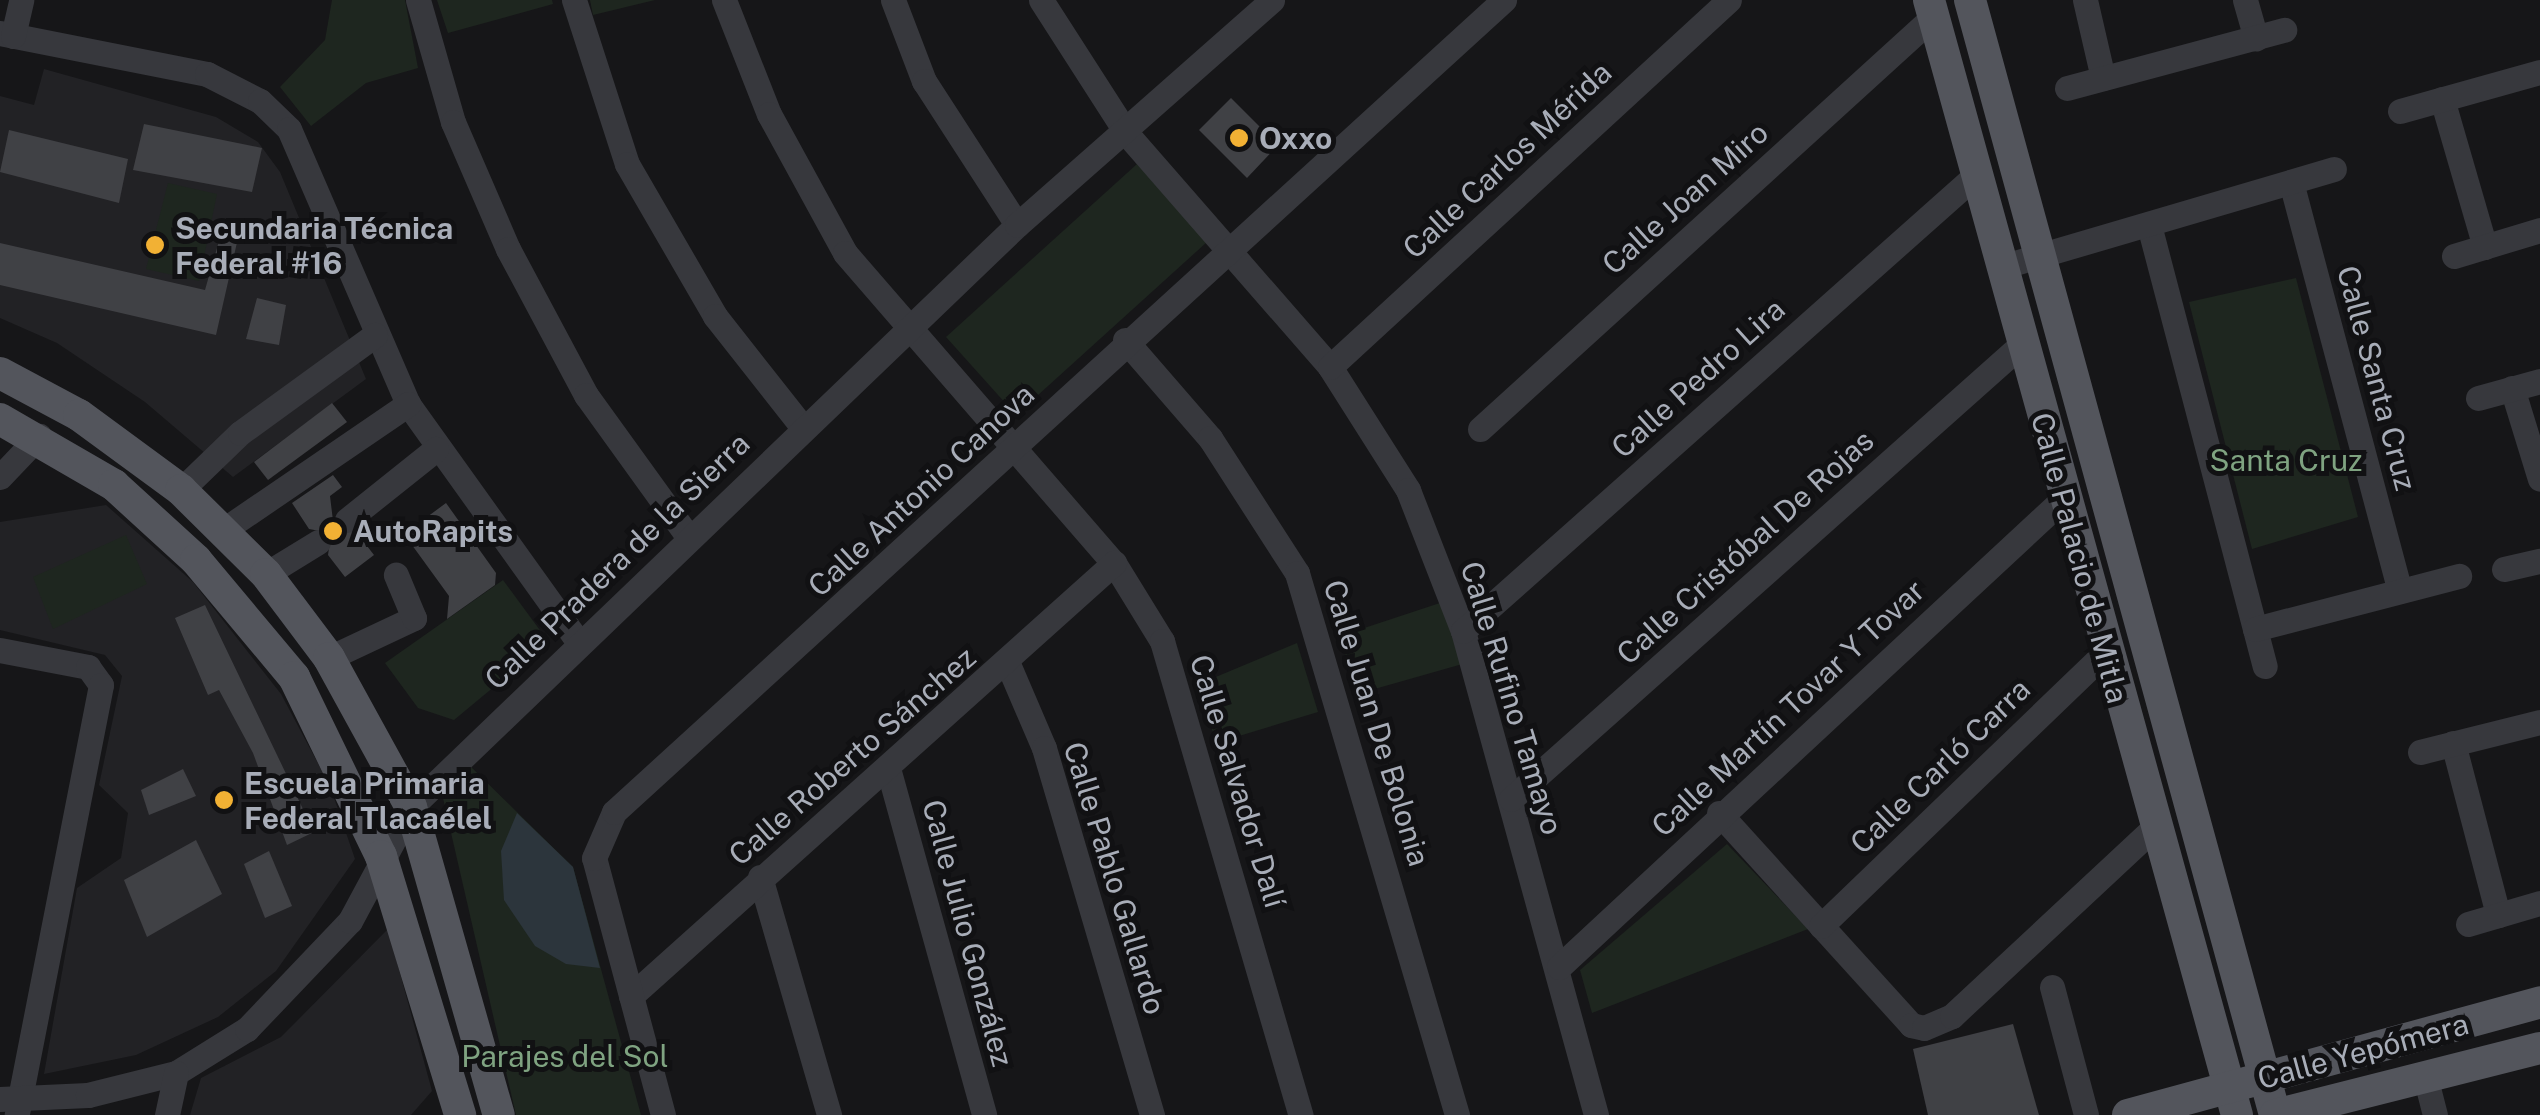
<!DOCTYPE html>
<html>
<head>
<meta charset="utf-8">
<style>
	body { margin:0 }
	#map { position:relative; width:2540px; height:1115px; overflow:hidden; background:#161618; font-family:"Public Sans",sans-serif }
	div>[style] { position:absolute }
	.built>* { inset:0; background:#222225 }
	.green>* { inset:0; background:#1e261f }
	.water>* { inset:0; background:#2c353c }
	.building>* { inset:0; background:#404145 }
	.minor>* { height:25px; margin:-12.5px; padding:0 12.5px; transform-origin:12.5px; border-radius:12.5px; background:#37383d }
	.major>* { height:32px; margin:-16px; padding:0 16px; transform-origin:16px; border-radius:16px; background:#53555c }
	.dots>* { width:28px; height:28px; translate:-50% -50%; box-sizing:border-box; border:5px solid #111113; border-radius:50% }
	span { translate:-50% -50%; white-space:nowrap; text-align:center; line-height:1.15; -webkit-text-stroke:10px #111113; paint-order:stroke }
	.poi-label { font-size:30px; color:#a8adb8; font-weight:700 }
	.left { translate:0 -50%; text-align:left }
	.street-label { font-size:30px; color:#a8adb8 }
	.park-label { font-size:30px; color:#7fa381 }
</style>
</head>
<body>
<div id="map">
	<div class="built">
		<div style="clip-path:polygon(44px 69px,216px 117px,258px 142px,280px 172px,366px 379px,233px 477px,145px 402px,57px 343px,0 318px,0 96px,34px 105px)"></div>
		<div style="clip-path:polygon(106px 505px,193px 582px,281px 694px,330px 786px,355px 859px,276px 971px,218px 1017px,136px 1055px,44px 1074px,77px 888px,121px 858px,128px 813px,99px 785px,122px 676px,105px 655px,0 630px,0 522px)"></div>
		<div style="clip-path:polygon(388px 929px,432px 1091px,411px 1115px,190px 1115px,201px 1078px,281px 1037px)"></div>
	</div>
	<div class="green">
		<div style="clip-path:polygon(332px 0,405px 0,418px 68px,366px 83px,311px 126px,280px 87px,325px 40px)"></div>
		<div style="clip-path:polygon(437px 0,552px 0,553px 4px,448px 33px)"></div>
		<div style="clip-path:polygon(590px 0,655px 0,593px 15px)"></div>
		<div style="clip-path:polygon(1137px 164px,1207px 242px,1016px 415px,946px 337px)"></div>
		<div style="clip-path:polygon(168px 183px,217px 194px,199px 281px,146px 269px)"></div>
		<div style="clip-path:polygon(2296px 278px,2358px 517px,2252px 549px,2189px 302px)"></div>
		<div style="clip-path:polygon(126px 535px,147px 584px,53px 629px,33px 577px)"></div>
		<div style="clip-path:polygon(503px 580px,542px 633px,531px 656px,454px 720px,418px 708px,385px 663px)"></div>
		<div style="clip-path:polygon(1446px 601px,1466px 663px,1357px 694px,1340px 636px)"></div>
		<div style="clip-path:polygon(1297px 643px,1318px 712px,1216px 743px,1199px 684px)"></div>
		<div style="clip-path:polygon(467px 763px,573px 867px,641px 1115px,516px 1115px,443px 798px)"></div>
		<div style="clip-path:polygon(1727px 844px,1808px 929px,1592px 1013px,1580px 970px)"></div>
	</div>
	<div class="water">
		<div style="clip-path:polygon(517px 813px,573px 867px,600px 968px,566px 964px,535px 946px,504px 900px,501px 851px)"></div>
	</div>
	<div class="building">
		<div style="clip-path:polygon(1231px 98px,1278px 145px,1247px 178px,1199px 130px)"></div>
		<div style="clip-path:polygon(144px 124px,262px 148px,252px 192px,133px 170px)"></div>
		<div style="clip-path:polygon(9px 130px,128px 159px,119px 203px,0 172px)"></div>
		<div style="clip-path:polygon(221px 234px,238px 238px,216px 335px,0 285px,0 243px,205px 290px)"></div>
		<div style="clip-path:polygon(257px 298px,286px 305px,279px 345px,246px 339px)"></div>
		<div style="clip-path:polygon(332px 403px,347px 422px,268px 480px,254px 462px)"></div>
		<div style="clip-path:polygon(333px 475px,342px 487px,330px 496px,334px 529px,357px 533px,374px 555px,345px 577px,328px 555px,331px 533px,309px 529px,292px 503px)"></div>
		<div style="clip-path:polygon(446px 503px,496px 573px,495px 585px,447px 619px,449px 596px,404px 534px)"></div>
		<div style="clip-path:polygon(205px 605px,314px 832px,287px 845px,253px 753px,219px 690px,208px 695px,175px 618px)"></div>
		<div style="clip-path:polygon(183px 769px,196px 796px,149px 815px,141px 790px)"></div>
		<div style="clip-path:polygon(196px 840px,222px 894px,147px 937px,124px 880px)"></div>
		<div style="clip-path:polygon(269px 851px,292px 906px,265px 918px,244px 864px)"></div>
		<div style="clip-path:polygon(2013px 1024px,2039px 1115px,1928px 1115px,1913px 1049px)"></div>
	</div>
	<div class="minor">
		<div style="left:418px;top:0;width:127px;rotate:74deg"></div>
		<div style="left:453px;top:122px;width:138px;rotate:66.6deg"></div>
		<div style="left:508px;top:249px;width:166px;rotate:61.9deg"></div>
		<div style="left:586px;top:395px;width:173px;rotate:54.2deg"></div>
		<div style="left:574px;top:0;width:172px;rotate:72.1deg"></div>
		<div style="left:627px;top:164px;width:176px;rotate:59.9deg"></div>
		<div style="left:715px;top:316px;width:142px;rotate:51.8deg"></div>
		<div style="left:724px;top:0;width:123px;rotate:68.5deg"></div>
		<div style="left:769px;top:114px;width:158px;rotate:61.3deg"></div>
		<div style="left:845px;top:253px;width:410px;rotate:49.1deg"></div>
		<div style="left:1114px;top:563px;width:92px;rotate:58.4deg"></div>
		<div style="left:1162px;top:641px;width:494px;rotate:73.7deg"></div>
		<div style="left:893px;top:0;width:87px;rotate:69.1deg"></div>
		<div style="left:924px;top:81px;width:171px;rotate:57.1deg"></div>
		<div style="left:1041px;top:0;width:159px;rotate:57.3deg"></div>
		<div style="left:1127px;top:134px;width:309px;rotate:48.9deg"></div>
		<div style="left:1330px;top:367px;width:146px;rotate:57.6deg"></div>
		<div style="left:1408px;top:490px;width:151px;rotate:68.7deg"></div>
		<div style="left:1463px;top:631px;width:502px;rotate:74.63deg"></div>
		<div style="left:2085px;top:0;width:80px;rotate:77deg"></div>
		<div style="left:2245px;top:0;width:40px;rotate:74deg"></div>
		<div style="left:0;top:33px;width:211px;rotate:11.2deg"></div>
		<div style="left:207px;top:74px;width:59px;rotate:27deg"></div>
		<div style="left:260px;top:101px;width:40px;rotate:44deg"></div>
		<div style="left:289px;top:129px;width:300px;rotate:66.6deg"></div>
		<div style="left:408px;top:404px;width:290px;rotate:54.4deg"></div>
		<div style="left:13px;top:36px;width:37px;rotate:-77deg"></div>
		<div style="left:2067px;top:88px;width:225px;rotate:-15deg"></div>
		<div style="left:2442px;top:99px;width:154px;rotate:73.8deg"></div>
		<div style="left:2400px;top:111px;width:145px;rotate:-15.6deg"></div>
		<div style="left:2291px;top:182px;width:423px;rotate:75.1deg"></div>
		<div style="left:2149px;top:225px;width:456px;rotate:75.3deg"></div>
		<div style="left:2454px;top:256px;width:90px;rotate:-16.8deg"></div>
		<div style="left:2001px;top:267px;width:347px;rotate:-16.4deg"></div>
		<div style="left:1125px;top:340px;width:130px;rotate:49.1deg"></div>
		<div style="left:1210px;top:438px;width:161px;rotate:57.2deg"></div>
		<div style="left:1297px;top:573px;width:565px;rotate:73.55deg"></div>
		<div style="left:1330px;top:367px;width:542px;rotate:-42.61deg"></div>
		<div style="left:2512px;top:388px;width:95px;rotate:72.9deg"></div>
		<div style="left:2478px;top:398px;width:64px;rotate:-15.3deg"></div>
		<div style="left:1480px;top:429px;width:614px;rotate:-42.29deg"></div>
		<div style="left:0;top:477px;width:57px;rotate:-46.4deg"></div>
		<div style="left:181px;top:490px;width:82px;rotate:-44deg"></div>
		<div style="left:240px;top:433px;width:167px;rotate:-36deg"></div>
		<div style="left:347px;top:520px;width:114px;rotate:-38.6deg"></div>
		<div style="left:225px;top:529px;width:222px;rotate:-34.3deg"></div>
		<div style="left:2504px;top:569px;width:37px;rotate:-13deg"></div>
		<div style="left:266px;top:574px;width:61px;rotate:-31.6deg"></div>
		<div style="left:2255px;top:629px;width:211px;rotate:-14.6deg"></div>
		<div style="left:1463px;top:631px;width:688px;rotate:-41.64deg"></div>
		<div style="left:0;top:650px;width:90px;rotate:10.9deg"></div>
		<div style="left:88px;top:667px;width:22px;rotate:54deg"></div>
		<div style="left:101px;top:685px;width:438px;rotate:101.1deg"></div>
		<div style="left:329px;top:658px;width:94px;rotate:-25.2deg"></div>
		<div style="left:414px;top:618px;width:47px;rotate:-112.7deg"></div>
		<div style="left:1008px;top:664px;width:91px;rotate:66.8deg"></div>
		<div style="left:1044px;top:748px;width:383px;rotate:73.6deg"></div>
		<div style="left:2453px;top:743px;width:178px;rotate:75.3deg"></div>
		<div style="left:2420px;top:752px;width:124px;rotate:-14deg"></div>
		<div style="left:888px;top:768px;width:360px;rotate:74.5deg"></div>
		<div style="left:1511px;top:799px;width:684px;rotate:-41.68deg"></div>
		<div style="left:1719px;top:813px;width:286px;rotate:47.8deg"></div>
		<div style="left:1911px;top:1025px;width:13px;rotate:13deg"></div>
		<div style="left:1924px;top:1028px;width:30px;rotate:-23deg"></div>
		<div style="left:1952px;top:1016px;width:277px;rotate:-43deg"></div>
		<div style="left:760px;top:877px;width:248px;rotate:73.8deg"></div>
		<div style="left:2468px;top:924px;width:75px;rotate:-16.3deg"></div>
		<div style="left:1821px;top:926px;width:393px;rotate:-43.9deg"></div>
		<div style="left:1559px;top:967px;width:688px;rotate:-42.88deg"></div>
		<div style="left:2052px;top:987px;width:132px;rotate:75.1deg"></div>
		<div style="left:631px;top:996px;width:649px;rotate:-41.88deg"></div>
		<div style="left:2425px;top:1076px;width:40px;rotate:75.6deg"></div>
		<div style="left:0;top:1099px;width:88px;rotate:-2.6deg"></div>
		<div style="left:88px;top:1095px;width:91px;rotate:-14deg"></div>
		<div style="left:176px;top:1073px;width:84px;rotate:-31.8deg"></div>
		<div style="left:247px;top:1029px;width:149px;rotate:-46.4deg"></div>
		<div style="left:350px;top:921px;width:129px;rotate:-61.8deg"></div>
		<div style="left:411px;top:807px;width:840px;rotate:-43.84deg"></div>
		<div style="left:1017px;top:225px;width:340px;rotate:-41.4deg"></div>
		<div style="left:167px;top:1115px;width:43px;rotate:-77.9deg"></div>
		<div style="left:663px;top:1115px;width:266px;rotate:-105deg"></div>
		<div style="left:594px;top:858px;width:50px;rotate:-66.5deg"></div>
		<div style="left:614px;top:812px;width:1205px;rotate:-42.38deg"></div>
	</div>
	<div class="major">
		<div style="left:1929px;top:0;width:1157px;rotate:74.56deg"></div>
		<div style="left:1970px;top:0;width:1156px;rotate:74.7deg"></div>
		<div style="left:0;top:373px;width:89px;rotate:28deg"></div>
		<div style="left:79px;top:415px;width:127px;rotate:36.3deg"></div>
		<div style="left:181px;top:490px;width:120px;rotate:44.7deg"></div>
		<div style="left:266px;top:574px;width:105px;rotate:53.1deg"></div>
		<div style="left:329px;top:658px;width:170px;rotate:61.2deg"></div>
		<div style="left:411px;top:807px;width:320px;rotate:74.1deg"></div>
		<div style="left:0;top:419px;width:132px;rotate:30.1deg"></div>
		<div style="left:114px;top:485px;width:111px;rotate:42.4deg"></div>
		<div style="left:196px;top:560px;width:153px;rotate:50.1deg"></div>
		<div style="left:294px;top:677px;width:199px;rotate:64.1deg"></div>
		<div style="left:381px;top:856px;width:271px;rotate:73deg"></div>
		<div style="left:2128px;top:1115px;width:427px;rotate:-15.3deg"></div>
		<div style="left:2275px;top:1115px;width:273px;rotate:-14.2deg"></div>
	</div>
	<div class="dots">
		<div style="left:1239px;top:138px;background:#f2b134"></div>
		<div style="left:155px;top:245px;background:#f2b134"></div>
		<div style="left:333px;top:531px;background:#f2b134"></div>
		<div style="left:224px;top:800px;background:#f2b134"></div>
	</div>
	<div class="poi-label">
		<span class="left" style="left:1259px;top:138px">Oxxo</span>
		<span class="left" style="left:175px;top:245px">Secundaria Técnica<br>Federal #16</span>
		<span class="left" style="left:353px;top:531px">AutoRapits</span>
		<span class="left" style="left:244px;top:800px">Escuela Primaria<br>Federal Tlacaélel</span>
	</div>
	<div class="street-label">
		<span style="left:1507px;top:160px;rotate:-43deg">Calle Carlos Mérida</span>
		<span style="left:1685px;top:198px;rotate:-42deg">Calle Joan Miro</span>
		<span style="left:1698px;top:378px;rotate:-42deg">Calle Pedro Lira</span>
		<span style="left:2377px;top:378px;rotate:75deg">Calle Santa Cruz</span>
		<span style="left:921px;top:490px;rotate:-43deg">Calle Antonio Canova</span>
		<span style="left:1745px;top:547px;rotate:-42deg">Calle Cristóbal De Rojas</span>
		<span style="left:2080px;top:558px;rotate:75deg">Calle Palacio de Mitla</span>
		<span style="left:617px;top:561px;rotate:-44deg">Calle Pradera de la Sierra</span>
		<span style="left:1512px;top:698px;rotate:73deg">Calle Rufino Tamayo</span>
		<span style="left:1788px;top:708px;rotate:-43deg">Calle Martín Tovar Y Tovar</span>
		<span style="left:1377px;top:723px;rotate:73deg">Calle Juan De Bolonia</span>
		<span style="left:852px;top:756px;rotate:-41deg">Calle Roberto Sánchez</span>
		<span style="left:1940px;top:766px;rotate:-44deg">Calle Carló Carra</span>
		<span style="left:1238px;top:781px;rotate:73deg">Calle Salvador Dalí</span>
		<span style="left:1115px;top:878px;rotate:73deg">Calle Pablo Gallardo</span>
		<span style="left:968px;top:933px;rotate:75deg">Calle Julio González</span>
		<span style="left:2363px;top:1051px;rotate:-15deg">Calle Yepómera</span>
	</div>
	<div class="park-label">
		<span style="left:2286px;top:460px">Santa Cruz</span>
		<span style="left:565px;top:1056px">Parajes del Sol</span>
	</div>
</div>
</body>
</html>
